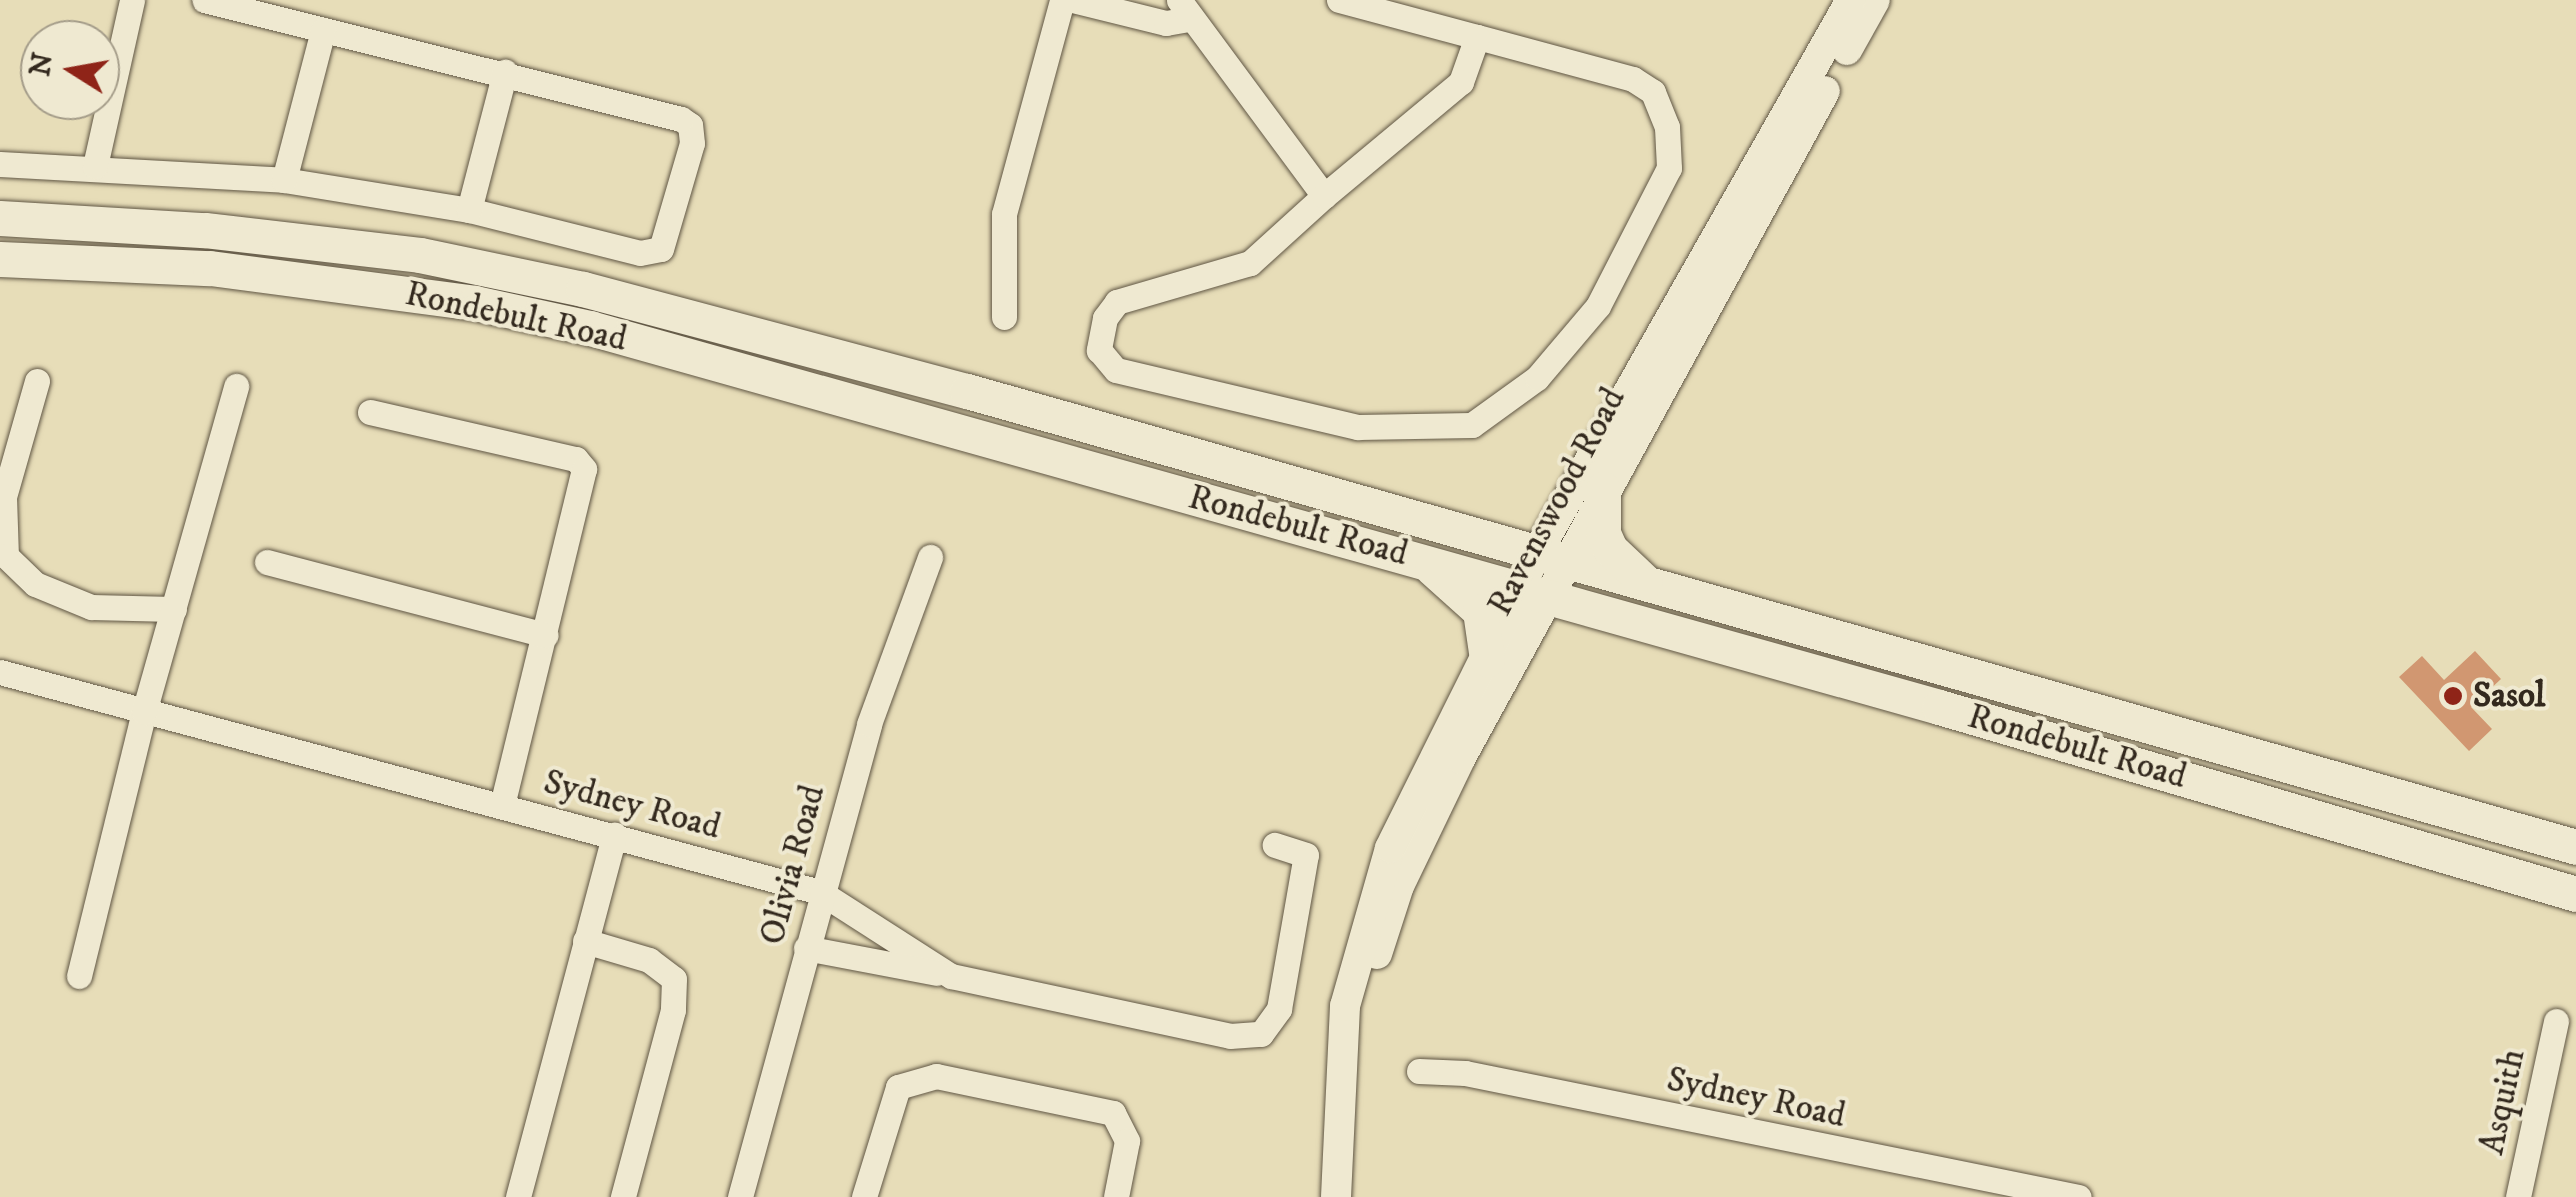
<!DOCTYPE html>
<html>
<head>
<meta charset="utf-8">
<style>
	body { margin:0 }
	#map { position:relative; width:2576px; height:1197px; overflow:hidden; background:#e7ddb8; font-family:"IM FELL DW Pica",serif }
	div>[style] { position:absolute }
	.building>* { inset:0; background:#d19771 }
	.roads { filter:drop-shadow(0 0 2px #605644) drop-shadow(0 0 2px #605644) }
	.minor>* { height:25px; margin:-12.5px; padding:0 12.5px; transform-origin:12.5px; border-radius:12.5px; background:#efe9d1 }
	.tertiary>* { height:30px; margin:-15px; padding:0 15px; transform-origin:15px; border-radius:15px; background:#efe9d1 }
	.secondary>* { height:35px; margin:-17.5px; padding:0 17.5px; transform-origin:17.5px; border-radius:17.5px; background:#efe9d1 }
	.dots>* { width:28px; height:28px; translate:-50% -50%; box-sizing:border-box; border:5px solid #efe9d1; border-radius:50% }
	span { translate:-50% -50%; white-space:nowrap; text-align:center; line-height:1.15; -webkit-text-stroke:8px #efe9d1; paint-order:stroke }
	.street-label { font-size:35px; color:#33291e }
	.poi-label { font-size:35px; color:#33291e; font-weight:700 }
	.left { translate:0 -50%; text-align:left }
	.north { position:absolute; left:20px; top:20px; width:100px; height:100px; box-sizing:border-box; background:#efe9d1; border:2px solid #a49c89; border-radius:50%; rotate:281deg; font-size:28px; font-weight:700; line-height:40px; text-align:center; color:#33291e }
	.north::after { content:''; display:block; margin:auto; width:35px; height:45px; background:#8f2418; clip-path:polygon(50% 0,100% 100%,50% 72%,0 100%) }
</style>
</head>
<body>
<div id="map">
	<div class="building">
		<div style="clip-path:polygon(2475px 651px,2501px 679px,2471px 707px,2492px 729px,2469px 751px,2399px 677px,2422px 656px,2444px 680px)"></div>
	</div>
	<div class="roads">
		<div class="minor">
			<div style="left:1073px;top:0;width:96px;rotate:13.9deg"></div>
			<div style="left:1166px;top:23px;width:23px;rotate:-10deg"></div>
			<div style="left:1179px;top:0;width:244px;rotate:53.5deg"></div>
			<div style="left:1324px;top:196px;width:100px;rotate:137.8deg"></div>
			<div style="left:1250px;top:263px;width:139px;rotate:163.7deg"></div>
			<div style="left:1117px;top:302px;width:20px;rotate:127deg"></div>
			<div style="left:1105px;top:318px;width:33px;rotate:101deg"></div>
			<div style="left:1099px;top:350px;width:26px;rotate:50deg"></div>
			<div style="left:1116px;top:370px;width:249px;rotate:13.3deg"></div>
			<div style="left:1358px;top:427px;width:114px;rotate:-1deg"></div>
			<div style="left:1472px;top:425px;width:80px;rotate:-35.9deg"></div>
			<div style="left:1537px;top:378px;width:94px;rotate:-49.7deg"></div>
			<div style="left:1598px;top:306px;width:155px;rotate:-62.8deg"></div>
			<div style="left:1669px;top:168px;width:41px;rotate:-92.8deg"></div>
			<div style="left:1667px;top:127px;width:38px;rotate:-112deg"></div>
			<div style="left:1653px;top:92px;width:24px;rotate:-147deg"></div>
			<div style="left:1633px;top:79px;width:162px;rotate:-164.9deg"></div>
			<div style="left:1477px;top:37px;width:48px;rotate:109.6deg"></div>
			<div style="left:1461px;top:82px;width:178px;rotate:140.2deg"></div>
			<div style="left:1339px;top:0;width:143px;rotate:15deg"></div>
			<div style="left:0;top:164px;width:284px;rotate:3.2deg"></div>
			<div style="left:284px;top:180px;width:187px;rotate:9.2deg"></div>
			<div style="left:469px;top:210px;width:176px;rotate:14.1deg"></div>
			<div style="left:640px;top:253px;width:21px;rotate:-11deg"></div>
			<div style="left:661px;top:249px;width:110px;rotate:-73.7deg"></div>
			<div style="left:692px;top:143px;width:18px;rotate:-96deg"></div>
			<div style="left:690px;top:125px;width:11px;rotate:-146deg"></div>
			<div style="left:681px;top:119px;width:491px;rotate:-166deg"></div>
			<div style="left:95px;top:166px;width:170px;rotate:-77.4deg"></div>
			<div style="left:284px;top:180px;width:155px;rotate:-75.4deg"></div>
			<div style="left:469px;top:210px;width:143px;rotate:-75.4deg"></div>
			<div style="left:1004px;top:317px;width:103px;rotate:-90deg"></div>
			<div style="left:1004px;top:214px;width:222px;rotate:-74.8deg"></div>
			<div style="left:37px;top:381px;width:121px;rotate:105.9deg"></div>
			<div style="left:4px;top:497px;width:59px;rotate:88.1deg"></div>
			<div style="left:6px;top:556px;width:40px;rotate:44deg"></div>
			<div style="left:35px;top:584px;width:61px;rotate:22.3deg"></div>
			<div style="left:91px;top:607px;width:83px;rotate:1.4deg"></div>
			<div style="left:370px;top:412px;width:211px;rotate:12.9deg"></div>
			<div style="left:576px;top:459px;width:13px;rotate:51deg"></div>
			<div style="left:584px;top:469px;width:347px;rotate:103.7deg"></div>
			<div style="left:267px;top:562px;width:288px;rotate:14.7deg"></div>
			<div style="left:0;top:672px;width:849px;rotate:15.02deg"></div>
			<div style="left:820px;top:892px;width:156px;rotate:32.7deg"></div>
			<div style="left:951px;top:976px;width:285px;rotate:12.1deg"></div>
			<div style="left:1230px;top:1036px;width:31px;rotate:-4deg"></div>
			<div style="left:1261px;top:1034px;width:31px;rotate:-54deg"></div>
			<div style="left:1279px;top:1009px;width:156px;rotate:-80.1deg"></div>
			<div style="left:1306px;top:855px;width:33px;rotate:-162deg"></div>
			<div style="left:585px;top:941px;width:67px;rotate:16.5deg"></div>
			<div style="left:649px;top:960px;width:31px;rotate:37deg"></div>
			<div style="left:674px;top:979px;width:31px;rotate:92deg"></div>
			<div style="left:673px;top:1010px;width:194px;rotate:105deg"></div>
			<div style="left:806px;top:948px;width:133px;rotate:10.8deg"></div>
			<div style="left:79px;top:976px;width:272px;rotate:-76.2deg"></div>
			<div style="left:144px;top:712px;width:339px;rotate:-74.2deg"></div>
			<div style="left:1419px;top:1071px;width:46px;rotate:2.5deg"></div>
			<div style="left:1465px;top:1073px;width:626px;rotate:11.42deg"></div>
			<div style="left:518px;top:1197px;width:375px;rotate:-75.1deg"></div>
			<div style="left:740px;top:1197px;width:490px;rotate:-74.7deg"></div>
			<div style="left:869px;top:724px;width:178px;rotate:-69.9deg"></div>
			<div style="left:864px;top:1197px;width:115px;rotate:-72.8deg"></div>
			<div style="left:898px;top:1087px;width:40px;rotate:-16deg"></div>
			<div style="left:936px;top:1076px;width:181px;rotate:11.8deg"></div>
			<div style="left:1113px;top:1113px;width:31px;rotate:63deg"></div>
			<div style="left:1127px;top:1141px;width:57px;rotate:101.1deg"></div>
			<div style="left:2518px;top:1197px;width:180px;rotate:-77.8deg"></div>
		</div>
		<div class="tertiary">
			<div style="left:1847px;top:50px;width:57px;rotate:-60.8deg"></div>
			<div style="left:1377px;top:954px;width:71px;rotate:-72.1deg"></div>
			<div style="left:1399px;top:886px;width:141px;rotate:-64.3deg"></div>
			<div style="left:1460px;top:759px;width:761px;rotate:-61.35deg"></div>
			<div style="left:1336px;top:1197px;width:191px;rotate:-87.3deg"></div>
			<div style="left:1345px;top:1006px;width:164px;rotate:-74.1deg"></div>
			<div style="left:1390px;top:848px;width:330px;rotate:-63.5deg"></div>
			<div style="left:1537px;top:553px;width:636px;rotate:-60.41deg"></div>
		</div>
		<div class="secondary">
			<div style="left:0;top:218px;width:205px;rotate:3.4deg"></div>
			<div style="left:205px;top:230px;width:216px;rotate:6.6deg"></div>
			<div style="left:420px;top:255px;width:167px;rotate:11.8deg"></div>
			<div style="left:583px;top:289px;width:397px;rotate:14.9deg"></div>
			<div style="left:967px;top:391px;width:1672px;rotate:15.82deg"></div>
			<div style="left:0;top:259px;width:210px;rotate:2.5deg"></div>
			<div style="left:210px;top:268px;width:267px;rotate:7.5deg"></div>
			<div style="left:475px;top:303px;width:118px;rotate:12.3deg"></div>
			<div style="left:590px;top:328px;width:1401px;rotate:15.69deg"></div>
			<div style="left:1939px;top:707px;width:664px;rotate:16.36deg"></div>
			<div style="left:1603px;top:489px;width:44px;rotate:90deg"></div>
			<div style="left:1603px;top:533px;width:17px;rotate:66deg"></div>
			<div style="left:1610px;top:549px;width:48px;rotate:43.3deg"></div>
			<div style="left:1432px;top:568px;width:64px;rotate:41.9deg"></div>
			<div style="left:1480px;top:611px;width:49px;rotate:81.7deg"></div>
		</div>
	</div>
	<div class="dots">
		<div style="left:2453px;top:696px;background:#8f2418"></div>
	</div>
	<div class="street-label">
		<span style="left:516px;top:317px;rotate:12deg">Rondebult Road</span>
		<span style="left:1557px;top:502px;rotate:-62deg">Ravenswood Road</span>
		<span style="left:1298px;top:526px;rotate:15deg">Rondebult Road</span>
		<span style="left:2077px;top:747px;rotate:16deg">Rondebult Road</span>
		<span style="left:632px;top:805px;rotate:15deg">Sydney Road</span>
		<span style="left:793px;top:865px;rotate:-75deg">Olivia Road</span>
		<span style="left:1756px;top:1098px;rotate:12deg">Sydney Road</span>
		<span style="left:2503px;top:1102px;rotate:-78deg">Asquith</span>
	</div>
	<div class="poi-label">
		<span class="left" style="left:2473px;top:696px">Sasol</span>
	</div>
	<div class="north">N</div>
</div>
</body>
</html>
